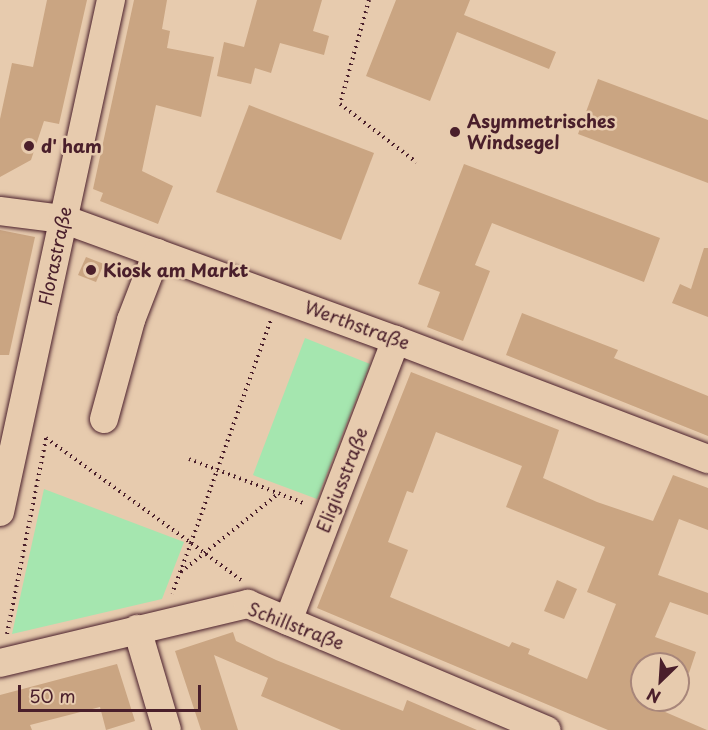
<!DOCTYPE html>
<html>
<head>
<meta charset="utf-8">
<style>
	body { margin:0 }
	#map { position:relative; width:708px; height:730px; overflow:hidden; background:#e7cbae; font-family:"Playpen Sans",sans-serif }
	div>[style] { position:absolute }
	.green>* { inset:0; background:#a5e6af }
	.building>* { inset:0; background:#caa582 }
	.path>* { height:4px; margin-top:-2px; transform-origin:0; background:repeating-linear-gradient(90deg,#4a1f2b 0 1.5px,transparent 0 6px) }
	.roads { filter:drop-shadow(0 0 2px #4a1f2b) drop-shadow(0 0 2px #4a1f2b) }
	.minor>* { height:28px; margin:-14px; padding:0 14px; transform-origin:14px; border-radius:14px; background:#e7cbae }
	.dots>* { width:16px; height:16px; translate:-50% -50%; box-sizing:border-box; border:3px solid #e7cbae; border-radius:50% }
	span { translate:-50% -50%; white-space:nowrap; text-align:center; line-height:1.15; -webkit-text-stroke:5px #e7cbae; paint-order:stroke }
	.poi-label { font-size:18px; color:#4a1f2b; font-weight:700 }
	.left { translate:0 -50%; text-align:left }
	.street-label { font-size:18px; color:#4a1f2b }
	.north { position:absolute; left:630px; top:652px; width:60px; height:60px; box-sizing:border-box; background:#e7cbae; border:2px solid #a8867a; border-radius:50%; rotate:205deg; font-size:16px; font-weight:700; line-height:24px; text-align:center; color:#4a1f2b }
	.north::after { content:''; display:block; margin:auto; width:21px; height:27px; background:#4a1f2b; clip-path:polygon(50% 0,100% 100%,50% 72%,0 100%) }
	.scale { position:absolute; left:18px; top:685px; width:183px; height:27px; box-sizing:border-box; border:3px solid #4a1f2b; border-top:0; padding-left:8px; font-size:18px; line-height:21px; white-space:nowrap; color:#4a1f2b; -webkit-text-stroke:4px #e7cbae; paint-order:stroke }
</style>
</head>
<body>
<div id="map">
	<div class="green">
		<div style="clip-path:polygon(305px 338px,370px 364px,317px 499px,253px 475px)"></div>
		<div style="clip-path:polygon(44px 489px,184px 542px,162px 599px,12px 634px)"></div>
	</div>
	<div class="building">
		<div style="clip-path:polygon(47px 0,87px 0,59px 124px,44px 121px,31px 160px,0 177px,0 119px,12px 63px,33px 67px)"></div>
		<div style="clip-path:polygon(134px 0,167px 0,162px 29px,170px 31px,167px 48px,214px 57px,201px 117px,156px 105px,142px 171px,173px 186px,158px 224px,100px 201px,103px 193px,93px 189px)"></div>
		<div style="clip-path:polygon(257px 0,322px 0,313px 31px,329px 36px,324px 55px,280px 43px,271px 73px,255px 68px,251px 84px,217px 76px,224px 42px,244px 47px)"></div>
		<div style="clip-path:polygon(396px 0,470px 0,464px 15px,556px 52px,549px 69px,457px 32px,430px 101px,366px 76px)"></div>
		<div style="clip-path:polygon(598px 79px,708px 120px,708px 183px,578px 134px)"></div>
		<div style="clip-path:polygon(249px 105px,374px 153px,341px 240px,216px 192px)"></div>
		<div style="clip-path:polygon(464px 164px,660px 238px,644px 282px,492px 223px,475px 265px,490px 271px,463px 341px,427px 327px,440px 292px,418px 284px)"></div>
		<div style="clip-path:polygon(0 230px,35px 237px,9px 355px,0 355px)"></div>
		<div style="clip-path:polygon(704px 248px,708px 248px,708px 317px,672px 303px,680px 284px,691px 289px)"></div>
		<div style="clip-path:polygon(86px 257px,104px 264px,96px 282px,78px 275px)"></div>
		<div style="clip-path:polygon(522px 313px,618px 350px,614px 358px,708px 396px,708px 436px,506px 355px)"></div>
		<div style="clip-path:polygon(evenodd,411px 372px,559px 430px,543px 478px,597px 502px,653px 521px,673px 475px,708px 488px,708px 530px,679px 519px,658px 575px,708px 593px,708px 615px,670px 602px,655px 637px,696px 652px,689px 673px,678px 668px,678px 664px,642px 664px,642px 702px,707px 730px,608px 730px,317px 608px,411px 372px,436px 432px,522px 466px,506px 507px,605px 547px,587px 592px,616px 604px,587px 679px,528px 654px,530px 649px,512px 642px,509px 647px,390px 597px,408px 550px,388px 542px,407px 491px,413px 493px,436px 432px)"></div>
		<div style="clip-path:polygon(557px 580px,577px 589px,564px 619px,544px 611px)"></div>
		<div style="clip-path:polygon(233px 632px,236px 641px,276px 660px,403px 711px,407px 700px,477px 730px,341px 730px,261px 696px,268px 678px,214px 655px,238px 730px,201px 730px,175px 651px)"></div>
		<div style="clip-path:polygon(117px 664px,135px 721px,106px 730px,100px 707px,30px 725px,32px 730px,0 730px,0 695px)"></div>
	</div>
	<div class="path">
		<div style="left:369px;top:0;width:108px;rotate:105.6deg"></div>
		<div style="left:340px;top:104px;width:96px;rotate:37.3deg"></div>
		<div style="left:189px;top:459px;width:125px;rotate:21deg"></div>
		<div style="left:181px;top:572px;width:124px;rotate:-38.8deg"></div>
		<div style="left:241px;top:580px;width:62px;rotate:-143.5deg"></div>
		<div style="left:191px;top:543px;width:237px;rotate:-70.3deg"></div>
		<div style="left:7px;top:634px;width:200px;rotate:-78.7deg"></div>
		<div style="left:46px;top:438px;width:179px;rotate:35.9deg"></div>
		<div style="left:191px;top:543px;width:54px;rotate:110.4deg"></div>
	</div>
	<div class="roads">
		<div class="minor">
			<div style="left:0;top:211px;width:64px;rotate:7.2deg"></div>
			<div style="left:63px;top:219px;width:354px;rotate:20deg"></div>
			<div style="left:396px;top:340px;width:334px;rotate:20.9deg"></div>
			<div style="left:104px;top:419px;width:103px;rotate:-74.7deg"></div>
			<div style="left:131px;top:320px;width:72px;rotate:-68.8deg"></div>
			<div style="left:0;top:512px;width:524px;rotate:-77.77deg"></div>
			<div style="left:288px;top:621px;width:301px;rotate:-69deg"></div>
			<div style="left:137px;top:629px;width:105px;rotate:73.5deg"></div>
			<div style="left:0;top:663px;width:255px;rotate:-13.4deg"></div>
			<div style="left:248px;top:604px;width:324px;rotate:22.9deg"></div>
		</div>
	</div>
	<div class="dots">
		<div style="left:455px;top:132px;background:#4a1f2b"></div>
		<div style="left:29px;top:146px;background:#4a1f2b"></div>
		<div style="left:91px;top:270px;background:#4a1f2b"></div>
	</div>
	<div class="poi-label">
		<span class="left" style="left:467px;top:132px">Asymmetrisches<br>Windsegel</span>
		<span class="left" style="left:41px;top:146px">d' ham</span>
		<span class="left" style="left:103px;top:270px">Kiosk am Markt</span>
	</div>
	<div class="street-label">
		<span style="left:55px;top:256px;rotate:-78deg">Florastraße</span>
		<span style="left:357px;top:325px;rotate:20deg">Werthstraße</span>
		<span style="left:342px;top:480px;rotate:-69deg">Eligiusstraße</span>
		<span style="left:296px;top:626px;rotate:21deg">Schillstraße</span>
	</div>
	<div class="north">N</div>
	<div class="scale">50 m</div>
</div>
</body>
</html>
